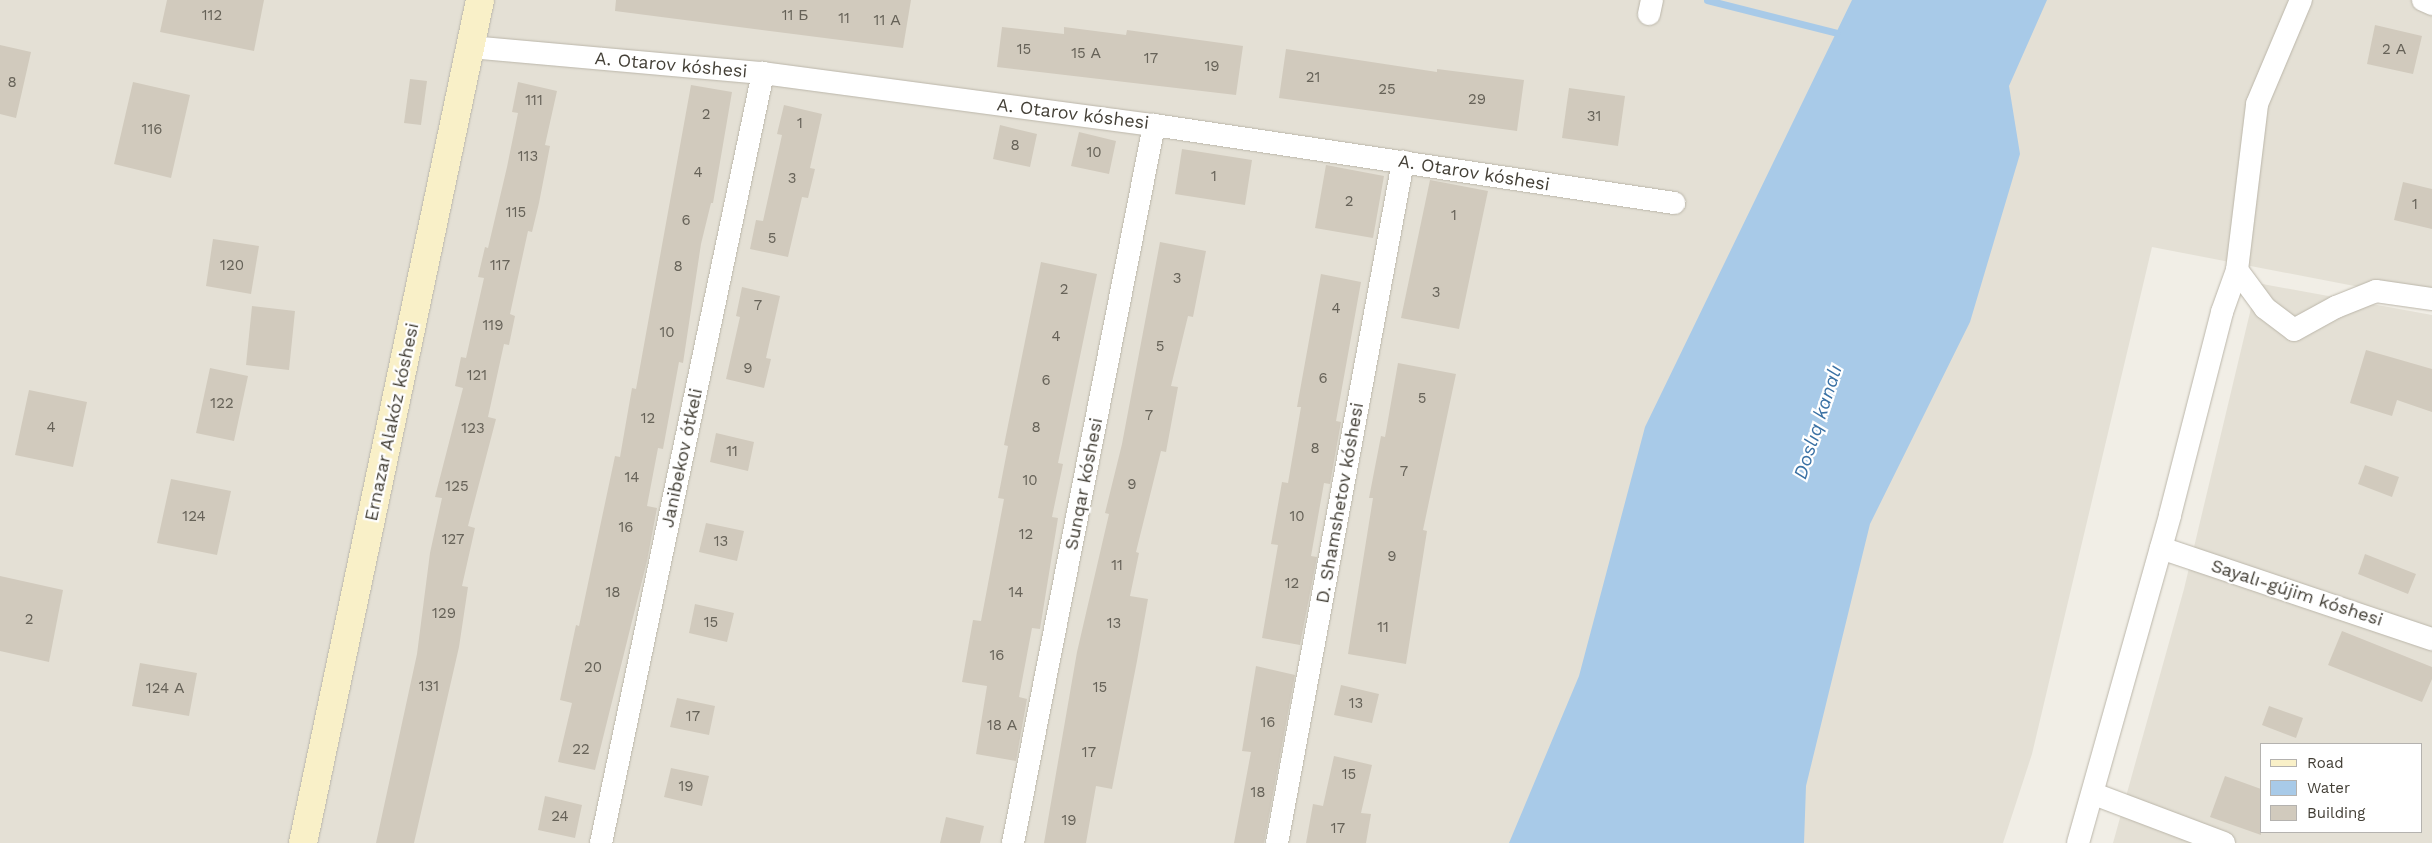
<!DOCTYPE html>
<html>
<head>
<meta charset="utf-8">
<style>
	body { margin:0 }
	#map { position:relative; width:2432px; height:843px; overflow:hidden; background:#f1eee6; font-family:"Work Sans",sans-serif }
	div>[style] { position:absolute }
	.residential>* { inset:0; background:#e4e0d5 }
	.water>* { inset:0; background:#a8cae8 }
	.stream>* { height:7px; margin:-3.5px; padding:0 3.5px; transform-origin:3.5px; border-radius:3.5px; background:#a8cae8 }
	.building>* { inset:0; background:#d1cabd }
	.roads { filter:drop-shadow(0 0 1px #bbb6aa) drop-shadow(0 0 1px #bbb6aa) }
	.street>* { height:22px; margin:-11px; padding:0 11px; transform-origin:11px; border-radius:11px; background:#fff }
	.secondary>* { height:28px; margin:-14px; padding:0 14px; transform-origin:14px; border-radius:14px; background:#f9f0c8 }
	span { translate:-50% -50%; white-space:nowrap; text-align:center; line-height:1.15; -webkit-text-stroke:4.5px #fff; paint-order:stroke }
	.number-label { font-size:15px; color:#666258 }
	.number-label span { -webkit-text-stroke-width:0 }
	.street-label { font-size:18px; color:#433f36 }
	.water-label { font-size:19px; color:#3a71a4; font-style:italic }
	.legend { position:absolute; left:2260px; top:743px; width:162px; height:90px; box-sizing:border-box; background:#fff; border:1px solid #b4b2af; margin:0; padding:6px 9px; list-style:none; font-size:15px; color:#433f36 }
	.legend li { display:flex; align-items:center; gap:10px; height:25px }
	.legend b { width:25px; border:1px solid #b4b2af }
</style>
</head>
<body>
<div id="map">
	<div class="residential">
		<div style="clip-path:polygon(0 0,2432px 0,2432px 301px,2152px 247px,2032px 754px,2003px 843px,0 843px)"></div>
		<div style="clip-path:polygon(evenodd,2257px 283px,2432px 315px,2432px 843px,2113px 843px,2184px 589px,2257px 283px,2261px 744px,2421px 744px,2421px 832px,2261px 832px,2261px 744px)"></div>
	</div>
	<div class="water">
		<div style="clip-path:polygon(1852px 0,2047px 0,2009px 86px,2020px 154px,1970px 322px,1870px 524px,1806px 786px,1804px 843px,1509px 843px,1579px 676px,1645px 427px)"></div>
	</div>
	<div class="stream">
		<div style="left:1707px;top:0;width:134px;rotate:14.2deg"></div>
	</div>
	<div class="building">
		<div style="clip-path:polygon(167px 0,264px 0,254px 51px,160px 32px)"></div>
		<div style="clip-path:polygon(616px 0,911px 0,903px 48px,615px 11px)"></div>
		<div style="clip-path:polygon(2375px 25px,2422px 36px,2413px 74px,2367px 64px)"></div>
		<div style="clip-path:polygon(1002px 27px,1064px 34px,1064px 27px,1126px 35px,1127px 30px,1243px 46px,1236px 95px,997px 67px)"></div>
		<div style="clip-path:polygon(0 45px,31px 52px,16px 118px,0 114px)"></div>
		<div style="clip-path:polygon(1286px 49px,1437px 72px,1437px 69px,1524px 80px,1517px 131px,1279px 98px)"></div>
		<div style="clip-path:polygon(410px 79px,427px 81px,421px 125px,404px 123px)"></div>
		<div style="clip-path:polygon(133px 82px,190px 95px,171px 178px,114px 164px)"></div>
		<div style="clip-path:polygon(518px 82px,557px 91px,545px 145px,550px 146px,539px 203px,532px 232px,528px 231px,510px 314px,515px 316px,509px 345px,504px 344px,488px 417px,496px 419px,468px 526px,475px 528px,462px 586px,468px 587px,459px 647px,414px 843px,376px 843px,417px 654px,430px 553px,442px 498px,435px 497px,463px 388px,455px 386px,461px 357px,466px 358px,484px 278px,478px 277px,485px 247px,488px 248px,507px 167px,518px 113px,512px 112px)"></div>
		<div style="clip-path:polygon(691px 85px,732px 92px,713px 203px,711px 203px,701px 244px,683px 363px,679px 362px,663px 449px,658px 448px,647px 506px,657px 508px,647px 561px,595px 770px,558px 762px,572px 703px,560px 700px,576px 625px,579px 626px,615px 456px,620px 457px,632px 388px,636px 389px)"></div>
		<div style="clip-path:polygon(1569px 88px,1625px 96px,1618px 146px,1562px 138px)"></div>
		<div style="clip-path:polygon(784px 105px,822px 114px,810px 168px,815px 169px,808px 198px,802px 197px,788px 257px,750px 249px,756px 220px,763px 221px,782px 135px,777px 134px)"></div>
		<div style="clip-path:polygon(1000px 125px,1037px 134px,1030px 167px,993px 159px)"></div>
		<div style="clip-path:polygon(1079px 132px,1116px 141px,1109px 174px,1071px 166px)"></div>
		<div style="clip-path:polygon(1182px 149px,1252px 160px,1245px 205px,1175px 194px)"></div>
		<div style="clip-path:polygon(1326px 165px,1384px 176px,1373px 238px,1315px 228px)"></div>
		<div style="clip-path:polygon(1430px 180px,1488px 191px,1459px 329px,1401px 318px)"></div>
		<div style="clip-path:polygon(2403px 182px,2432px 189px,2432px 229px,2394px 220px)"></div>
		<div style="clip-path:polygon(213px 239px,259px 246px,251px 294px,206px 286px)"></div>
		<div style="clip-path:polygon(1160px 242px,1206px 251px,1193px 317px,1188px 316px,1171px 386px,1178px 387px,1166px 452px,1161px 451px,1136px 552px,1139px 553px,1130px 596px,1148px 599px,1137px 661px,1112px 789px,1096px 786px,1086px 843px,1044px 843px,1077px 652px,1109px 514px,1105px 513px,1122px 444px)"></div>
		<div style="clip-path:polygon(1041px 262px,1097px 274px,1058px 463px,1063px 464px,1052px 517px,1058px 518px,1040px 629px,1032px 628px,1019px 697px,1027px 699px,1016px 761px,976px 754px,987px 686px,962px 682px,973px 620px,981px 621px,1004px 499px,998px 498px,1008px 446px,1004px 445px)"></div>
		<div style="clip-path:polygon(1321px 274px,1361px 282px,1336px 421px,1341px 422px,1330px 484px,1324px 483px,1311px 556px,1317px 557px,1300px 645px,1262px 638px,1278px 545px,1271px 544px,1282px 482px,1288px 483px,1301px 407px,1297px 407px)"></div>
		<div style="clip-path:polygon(742px 287px,780px 296px,766px 358px,771px 359px,764px 388px,726px 379px,740px 317px,736px 316px)"></div>
		<div style="clip-path:polygon(252px 306px,295px 311px,289px 370px,246px 365px)"></div>
		<div style="clip-path:polygon(2366px 350px,2432px 369px,2432px 412px,2397px 400px,2392px 416px,2350px 403px)"></div>
		<div style="clip-path:polygon(1398px 363px,1456px 374px,1423px 530px,1427px 531px,1406px 664px,1348px 654px,1373px 498px,1369px 498px,1381px 436px,1385px 437px)"></div>
		<div style="clip-path:polygon(210px 368px,248px 376px,234px 441px,196px 433px)"></div>
		<div style="clip-path:polygon(29px 390px,87px 402px,73px 467px,15px 455px)"></div>
		<div style="clip-path:polygon(716px 433px,754px 442px,748px 471px,710px 462px)"></div>
		<div style="clip-path:polygon(2365px 465px,2399px 477px,2392px 497px,2358px 484px)"></div>
		<div style="clip-path:polygon(171px 479px,231px 491px,217px 555px,157px 543px)"></div>
		<div style="clip-path:polygon(706px 523px,744px 531px,737px 561px,699px 552px)"></div>
		<div style="clip-path:polygon(2365px 554px,2416px 574px,2408px 594px,2358px 574px)"></div>
		<div style="clip-path:polygon(0 576px,63px 590px,49px 662px,0 651px)"></div>
		<div style="clip-path:polygon(695px 604px,734px 613px,727px 642px,689px 633px)"></div>
		<div style="clip-path:polygon(2342px 631px,2432px 667px,2432px 679px,2422px 702px,2328px 665px)"></div>
		<div style="clip-path:polygon(140px 663px,197px 673px,189px 716px,132px 706px)"></div>
		<div style="clip-path:polygon(1256px 666px,1295px 675px,1264px 843px,1234px 843px,1251px 752px,1242px 751px)"></div>
		<div style="clip-path:polygon(1341px 685px,1379px 694px,1372px 723px,1334px 715px)"></div>
		<div style="clip-path:polygon(677px 698px,715px 706px,709px 735px,670px 727px)"></div>
		<div style="clip-path:polygon(2269px 706px,2303px 718px,2296px 738px,2262px 725px)"></div>
		<div style="clip-path:polygon(1334px 756px,1372px 765px,1361px 813px,1371px 814px,1366px 843px,1306px 843px,1313px 804px,1323px 806px)"></div>
		<div style="clip-path:polygon(671px 768px,709px 776px,702px 806px,664px 797px)"></div>
		<div style="clip-path:polygon(2225px 776px,2261px 789px,2261px 835px,2210px 817px)"></div>
		<div style="clip-path:polygon(545px 796px,582px 805px,575px 838px,538px 830px)"></div>
		<div style="clip-path:polygon(946px 817px,984px 826px,980px 843px,940px 843px)"></div>
	</div>
	<div class="roads">
		<div class="street">
			<div style="left:2423px;top:0;width:10px;rotate:24deg"></div>
			<div style="left:1649px;top:14px;width:14px;rotate:-78deg"></div>
			<div style="left:470px;top:47px;width:294px;rotate:5.1deg"></div>
			<div style="left:763px;top:73px;width:394px;rotate:7.6deg"></div>
			<div style="left:1154px;top:125px;width:526px;rotate:8.53deg"></div>
			<div style="left:2237px;top:270px;width:47px;rotate:53.6deg"></div>
			<div style="left:2265px;top:308px;width:36px;rotate:37deg"></div>
			<div style="left:2294px;top:330px;width:48px;rotate:-28.7deg"></div>
			<div style="left:2336px;top:307px;width:43px;rotate:-21.8deg"></div>
			<div style="left:2376px;top:291px;width:57px;rotate:8.1deg"></div>
			<div style="left:2161px;top:548px;width:286px;rotate:18.6deg"></div>
			<div style="left:2094px;top:794px;width:139px;rotate:20.7deg"></div>
			<div style="left:601px;top:843px;width:787px;rotate:-78.12deg"></div>
			<div style="left:1013px;top:843px;width:732px;rotate:-78.89deg"></div>
			<div style="left:1277px;top:843px;width:693px;rotate:-79.52deg"></div>
			<div style="left:2078px;top:843px;width:341px;rotate:-74.3deg"></div>
			<div style="left:2170px;top:515px;width:210px;rotate:-75.6deg"></div>
			<div style="left:2222px;top:312px;width:45px;rotate:-70.3deg"></div>
			<div style="left:2237px;top:270px;width:167px;rotate:-83.1deg"></div>
			<div style="left:2257px;top:104px;width:113px;rotate:-67.1deg"></div>
		</div>
		<div class="secondary">
			<div style="left:303px;top:843px;width:861px;rotate:-78.14deg"></div>
		</div>
	</div>
	<div class="number-label">
		<span style="left:212px;top:16px">112</span>
		<span style="left:795px;top:16px">11 Б</span>
		<span style="left:844px;top:19px">11</span>
		<span style="left:887px;top:21px">11 А</span>
		<span style="left:1024px;top:50px">15</span>
		<span style="left:2394px;top:50px">2 А</span>
		<span style="left:1086px;top:54px">15 А</span>
		<span style="left:1151px;top:59px">17</span>
		<span style="left:1212px;top:67px">19</span>
		<span style="left:1313px;top:78px">21</span>
		<span style="left:12px;top:83px">8</span>
		<span style="left:1387px;top:90px">25</span>
		<span style="left:1477px;top:100px">29</span>
		<span style="left:534px;top:101px">111</span>
		<span style="left:706px;top:115px">2</span>
		<span style="left:1594px;top:117px">31</span>
		<span style="left:800px;top:124px">1</span>
		<span style="left:152px;top:130px">116</span>
		<span style="left:1015px;top:146px">8</span>
		<span style="left:1094px;top:153px">10</span>
		<span style="left:528px;top:157px">113</span>
		<span style="left:698px;top:173px">4</span>
		<span style="left:1214px;top:177px">1</span>
		<span style="left:792px;top:179px">3</span>
		<span style="left:1349px;top:202px">2</span>
		<span style="left:2415px;top:205px">1</span>
		<span style="left:516px;top:213px">115</span>
		<span style="left:1454px;top:216px">1</span>
		<span style="left:686px;top:221px">6</span>
		<span style="left:772px;top:239px">5</span>
		<span style="left:232px;top:266px">120</span>
		<span style="left:500px;top:266px">117</span>
		<span style="left:678px;top:267px">8</span>
		<span style="left:1177px;top:279px">3</span>
		<span style="left:1064px;top:290px">2</span>
		<span style="left:1436px;top:293px">3</span>
		<span style="left:758px;top:306px">7</span>
		<span style="left:1336px;top:309px">4</span>
		<span style="left:493px;top:326px">119</span>
		<span style="left:667px;top:333px">10</span>
		<span style="left:1056px;top:337px">4</span>
		<span style="left:1160px;top:347px">5</span>
		<span style="left:748px;top:369px">9</span>
		<span style="left:477px;top:376px">121</span>
		<span style="left:1323px;top:379px">6</span>
		<span style="left:1046px;top:381px">6</span>
		<span style="left:1422px;top:399px">5</span>
		<span style="left:222px;top:404px">122</span>
		<span style="left:1149px;top:416px">7</span>
		<span style="left:648px;top:419px">12</span>
		<span style="left:51px;top:428px">4</span>
		<span style="left:1036px;top:428px">8</span>
		<span style="left:473px;top:429px">123</span>
		<span style="left:1315px;top:449px">8</span>
		<span style="left:732px;top:452px">11</span>
		<span style="left:1404px;top:472px">7</span>
		<span style="left:632px;top:478px">14</span>
		<span style="left:1030px;top:481px">10</span>
		<span style="left:1132px;top:485px">9</span>
		<span style="left:457px;top:487px">125</span>
		<span style="left:194px;top:517px">124</span>
		<span style="left:1297px;top:517px">10</span>
		<span style="left:626px;top:528px">16</span>
		<span style="left:1026px;top:535px">12</span>
		<span style="left:453px;top:540px">127</span>
		<span style="left:721px;top:542px">13</span>
		<span style="left:1392px;top:557px">9</span>
		<span style="left:1117px;top:566px">11</span>
		<span style="left:1292px;top:584px">12</span>
		<span style="left:613px;top:593px">18</span>
		<span style="left:1016px;top:593px">14</span>
		<span style="left:444px;top:614px">129</span>
		<span style="left:29px;top:620px">2</span>
		<span style="left:711px;top:623px">15</span>
		<span style="left:1114px;top:624px">13</span>
		<span style="left:1383px;top:628px">11</span>
		<span style="left:997px;top:656px">16</span>
		<span style="left:593px;top:668px">20</span>
		<span style="left:429px;top:687px">131</span>
		<span style="left:1100px;top:688px">15</span>
		<span style="left:165px;top:689px">124 А</span>
		<span style="left:1356px;top:704px">13</span>
		<span style="left:693px;top:717px">17</span>
		<span style="left:1268px;top:723px">16</span>
		<span style="left:1002px;top:726px">18 А</span>
		<span style="left:581px;top:750px">22</span>
		<span style="left:1089px;top:753px">17</span>
		<span style="left:1349px;top:775px">15</span>
		<span style="left:686px;top:787px">19</span>
		<span style="left:1258px;top:793px">18</span>
		<span style="left:560px;top:817px">24</span>
		<span style="left:1069px;top:821px">19</span>
		<span style="left:1338px;top:829px">17</span>
	</div>
	<div class="street-label">
		<span style="left:671px;top:65px;rotate:5deg">A. Otarov kóshesi</span>
		<span style="left:1073px;top:114px;rotate:7deg">A. Otarov kóshesi</span>
		<span style="left:1474px;top:173px;rotate:9deg">A. Otarov kóshesi</span>
		<span style="left:392px;top:422px;rotate:-78deg">Ernazar Alakóz kóshesi</span>
		<span style="left:682px;top:458px;rotate:-78deg">Janibekov ótkeli</span>
		<span style="left:1084px;top:484px;rotate:-79deg">Sunqar kóshesi</span>
		<span style="left:1340px;top:503px;rotate:-80deg">D. Shamshetov kóshesi</span>
		<span style="left:2297px;top:593px;rotate:18deg">Sayalı-gújim kóshesi</span>
	</div>
	<div class="water-label">
		<span style="left:1818px;top:422px;rotate:-72deg">Doslıq kanalı</span>
	</div>
	<ul class="legend">
	<li><b style="height:6px;background:#f9f0c8"></b>Road</li>
	<li><b style="height:14px;background:#a8cae8"></b>Water</li>
	<li><b style="height:14px;background:#d1cabd"></b>Building</li>
	</ul>
</div>
</body>
</html>
